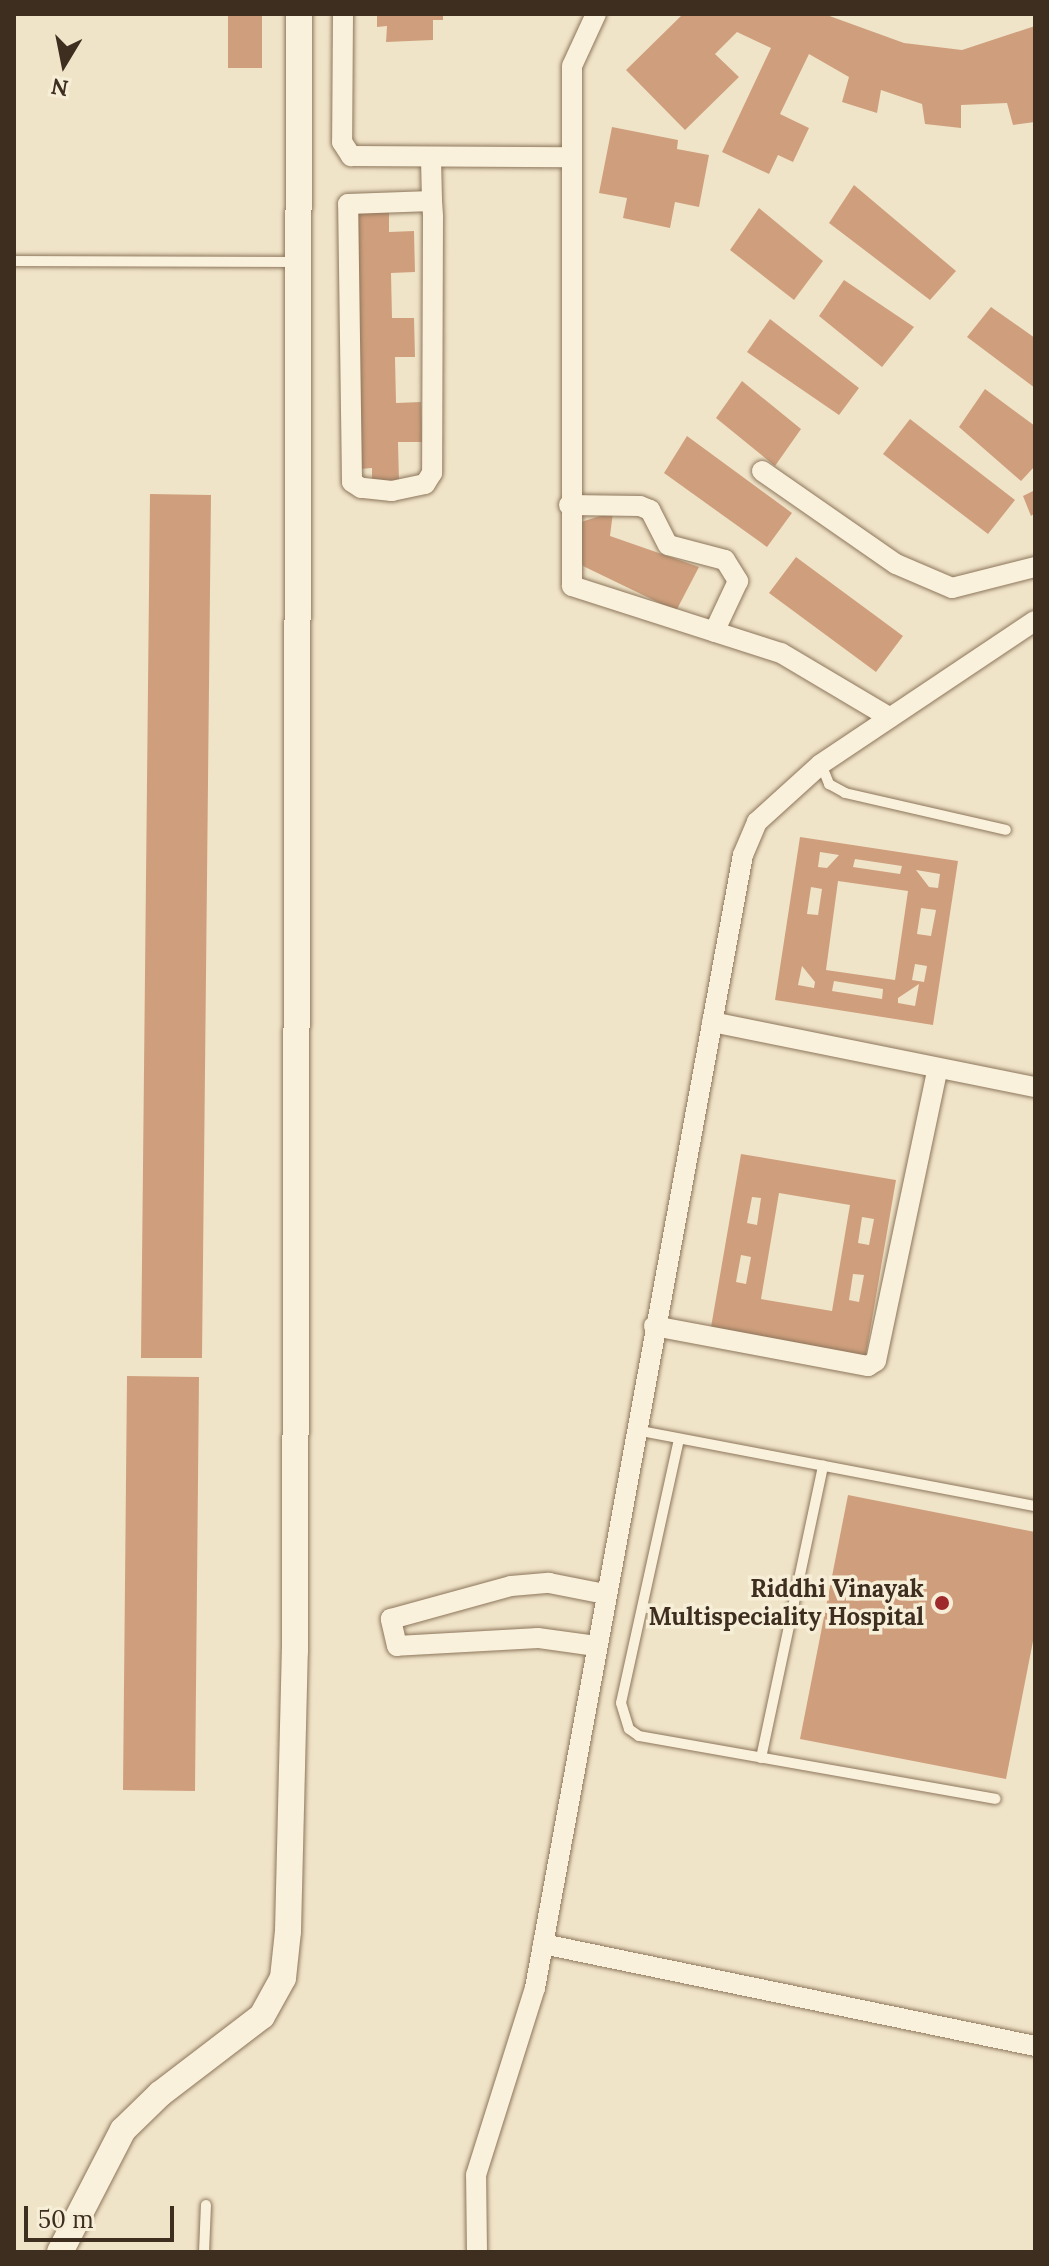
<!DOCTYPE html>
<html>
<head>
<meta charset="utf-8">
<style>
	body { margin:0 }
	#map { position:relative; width:1049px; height:2266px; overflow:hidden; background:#f0e4c8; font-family:Lora,serif }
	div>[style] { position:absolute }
	.building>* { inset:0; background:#cf9f7d }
	.roads { filter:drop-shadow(0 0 2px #8d765c) drop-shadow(0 0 2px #8d765c) }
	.service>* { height:10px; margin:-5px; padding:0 5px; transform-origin:5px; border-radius:5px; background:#faf1dc }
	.minor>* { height:20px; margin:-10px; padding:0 10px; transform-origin:10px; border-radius:10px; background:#faf1dc }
	.tertiary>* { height:26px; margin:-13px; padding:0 13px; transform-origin:13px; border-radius:13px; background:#faf1dc }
	.dots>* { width:22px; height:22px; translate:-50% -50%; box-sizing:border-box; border:4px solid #f7eed8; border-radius:50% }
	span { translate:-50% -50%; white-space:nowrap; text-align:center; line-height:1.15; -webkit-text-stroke:7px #f7eed8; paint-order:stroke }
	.poi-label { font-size:24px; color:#3d2e20; font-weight:700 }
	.right { translate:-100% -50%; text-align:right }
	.frame { position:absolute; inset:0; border:16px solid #3d2e20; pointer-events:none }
	.north { position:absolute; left:24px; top:24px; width:80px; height:80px; -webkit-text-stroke:6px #f7eed8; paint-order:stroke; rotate:190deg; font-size:22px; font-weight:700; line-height:32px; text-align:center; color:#3d2e20 }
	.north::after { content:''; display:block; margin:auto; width:28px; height:36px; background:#3d2e20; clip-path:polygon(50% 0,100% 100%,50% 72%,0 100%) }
	.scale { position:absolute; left:24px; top:2206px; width:150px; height:36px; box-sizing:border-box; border:4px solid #3d2e20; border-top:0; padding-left:10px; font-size:24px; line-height:28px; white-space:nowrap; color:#3d2e20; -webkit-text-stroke:6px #f7eed8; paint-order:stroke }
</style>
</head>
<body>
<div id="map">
	<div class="building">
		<div style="clip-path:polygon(228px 14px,262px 14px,262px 68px,228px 68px)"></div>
		<div style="clip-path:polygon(377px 14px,443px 14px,443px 20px,433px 20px,433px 40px,386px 42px,387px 26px,377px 27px)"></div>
		<div style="clip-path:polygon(683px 14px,824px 14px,904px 43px,962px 50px,1035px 26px,1035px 122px,1013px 125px,1007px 103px,961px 105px,961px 128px,925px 124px,922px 104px,881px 90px,877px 113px,842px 102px,849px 77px,809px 54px,780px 114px,809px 128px,793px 162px,778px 155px,769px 174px,722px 152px,771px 48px,737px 32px,715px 54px,739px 77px,685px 130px,626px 70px)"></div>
		<div style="clip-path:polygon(612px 127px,678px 140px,677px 149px,709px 155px,699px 207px,675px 202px,670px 228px,623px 218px,627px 198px,599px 193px)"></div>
		<div style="clip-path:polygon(854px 185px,956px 271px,930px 300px,829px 223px)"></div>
		<div style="clip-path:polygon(389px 206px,389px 232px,414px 231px,415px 272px,391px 273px,392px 318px,414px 318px,415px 357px,395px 357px,396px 403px,421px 402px,422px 442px,398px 442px,399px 482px,372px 483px,372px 468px,360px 469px,355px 207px)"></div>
		<div style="clip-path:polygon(759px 208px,823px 261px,794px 300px,730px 250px)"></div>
		<div style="clip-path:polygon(844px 280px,914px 327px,882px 367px,819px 316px)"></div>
		<div style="clip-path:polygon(991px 307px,1035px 338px,1035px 388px,967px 337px)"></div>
		<div style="clip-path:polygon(770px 319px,859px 388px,839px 415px,747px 352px)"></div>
		<div style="clip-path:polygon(742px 381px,801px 429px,775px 466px,716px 418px)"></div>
		<div style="clip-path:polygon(985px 389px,1035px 426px,1035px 466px,1021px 481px,959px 427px)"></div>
		<div style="clip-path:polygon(910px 419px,1015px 500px,988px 534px,883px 454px)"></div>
		<div style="clip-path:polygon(687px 436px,792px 513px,767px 547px,664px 473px)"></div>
		<div style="clip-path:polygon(1035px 490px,1035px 513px,1031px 516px,1023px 496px)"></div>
		<div style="clip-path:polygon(150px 494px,211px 495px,202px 1358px,141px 1358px)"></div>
		<div style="clip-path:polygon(613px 512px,610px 536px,699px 567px,676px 611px,583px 566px,577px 557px,581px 522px)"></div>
		<div style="clip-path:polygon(796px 557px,903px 636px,876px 672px,769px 593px)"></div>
		<div style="clip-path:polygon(evenodd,800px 837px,958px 861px,933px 1025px,775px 1000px,800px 837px,820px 852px,839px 855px,827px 868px,818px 867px,820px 852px,800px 837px,855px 859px,902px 866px,900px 874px,853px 867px,855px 859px,800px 837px,916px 870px,940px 874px,938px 888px,929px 887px,916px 870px,800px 837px,838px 881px,908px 891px,895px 980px,826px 970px,838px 881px,800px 837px,811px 887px,822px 889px,818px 915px,807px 914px,811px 887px,800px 837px,921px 908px,936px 910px,931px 936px,917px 934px,921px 908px,800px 837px,915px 964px,927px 966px,924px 982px,912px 980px,915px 964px,800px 837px,802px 966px,815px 982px,814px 988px,798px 985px,802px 966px,800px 837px,834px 981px,883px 989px,882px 999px,832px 991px,834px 981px,800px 837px,919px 984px,915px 1006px,898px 1003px,898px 998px,919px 984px)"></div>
		<div style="clip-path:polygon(evenodd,741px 1154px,896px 1180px,865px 1360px,710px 1333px,741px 1154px,779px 1193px,850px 1205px,832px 1311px,761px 1299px,779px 1193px,741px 1154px,752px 1197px,761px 1198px,757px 1225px,747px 1223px,752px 1197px,741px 1154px,862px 1217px,874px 1219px,869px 1245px,858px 1243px,862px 1217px,741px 1154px,741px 1255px,751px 1257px,746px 1284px,736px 1282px,741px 1255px,741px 1154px,853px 1274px,864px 1275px,859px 1302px,849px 1300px,853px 1274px)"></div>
		<div style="clip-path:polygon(127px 1376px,199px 1377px,195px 1791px,123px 1790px)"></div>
		<div style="clip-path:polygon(848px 1495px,1035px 1532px,1035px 1631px,1006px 1779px,800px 1739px)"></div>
	</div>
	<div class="roads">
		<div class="service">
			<div style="left:14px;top:261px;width:282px;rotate:0.2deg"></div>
			<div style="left:821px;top:764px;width:22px;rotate:68deg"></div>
			<div style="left:829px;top:784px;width:18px;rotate:29deg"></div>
			<div style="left:845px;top:793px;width:165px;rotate:12.9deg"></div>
			<div style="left:636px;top:1430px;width:406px;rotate:10.8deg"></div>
			<div style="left:679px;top:1439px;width:270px;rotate:102.4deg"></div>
			<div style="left:621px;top:1703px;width:27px;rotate:73deg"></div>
			<div style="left:629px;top:1729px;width:12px;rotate:35deg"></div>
			<div style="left:639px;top:1736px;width:362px;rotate:10deg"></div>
			<div style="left:761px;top:1758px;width:299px;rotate:-78deg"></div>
			<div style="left:204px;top:2252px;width:47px;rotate:-87.6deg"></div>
		</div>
		<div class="minor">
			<div style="left:343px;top:14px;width:128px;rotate:90.4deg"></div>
			<div style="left:342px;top:142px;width:17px;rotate:57deg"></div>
			<div style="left:351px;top:156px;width:219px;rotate:0.3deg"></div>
			<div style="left:596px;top:14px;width:57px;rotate:114.8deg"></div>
			<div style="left:572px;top:66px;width:520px;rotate:90deg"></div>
			<div style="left:572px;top:586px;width:219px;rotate:17.8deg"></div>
			<div style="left:781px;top:653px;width:126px;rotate:30.7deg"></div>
			<div style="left:431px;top:159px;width:42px;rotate:88.6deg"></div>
			<div style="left:432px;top:201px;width:16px;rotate:86deg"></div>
			<div style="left:433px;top:217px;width:256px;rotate:90.2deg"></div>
			<div style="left:432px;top:473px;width:13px;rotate:122deg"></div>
			<div style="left:425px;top:484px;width:34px;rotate:168deg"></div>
			<div style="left:392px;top:491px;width:31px;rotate:-174deg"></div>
			<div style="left:361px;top:488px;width:11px;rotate:-146deg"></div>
			<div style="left:352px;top:482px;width:278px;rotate:-90.8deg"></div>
			<div style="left:348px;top:204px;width:84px;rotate:-2deg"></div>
			<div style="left:762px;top:471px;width:163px;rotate:34.8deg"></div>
			<div style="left:896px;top:564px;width:61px;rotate:23.2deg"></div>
			<div style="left:952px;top:588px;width:86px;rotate:-14.2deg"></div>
			<div style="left:569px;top:505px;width:71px;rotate:0.8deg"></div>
			<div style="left:640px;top:506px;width:11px;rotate:22deg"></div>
			<div style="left:650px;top:510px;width:39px;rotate:63deg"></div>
			<div style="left:668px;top:545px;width:59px;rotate:14.7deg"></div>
			<div style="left:725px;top:560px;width:25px;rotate:58deg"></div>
			<div style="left:738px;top:581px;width:56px;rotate:115.2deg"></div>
			<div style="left:712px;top:1022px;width:329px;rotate:11.4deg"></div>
			<div style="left:654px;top:1326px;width:218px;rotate:10.6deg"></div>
			<div style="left:868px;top:1366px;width:9px;rotate:-32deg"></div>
			<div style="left:876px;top:1361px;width:299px;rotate:-78.1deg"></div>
			<div style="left:596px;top:1646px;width:59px;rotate:-172.1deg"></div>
			<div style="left:538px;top:1638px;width:141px;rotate:176.8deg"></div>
			<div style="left:397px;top:1646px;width:28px;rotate:-103deg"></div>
			<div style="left:391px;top:1619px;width:124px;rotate:-15.4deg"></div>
			<div style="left:511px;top:1586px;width:38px;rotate:-5deg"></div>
			<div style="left:549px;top:1583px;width:57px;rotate:11.1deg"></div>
			<div style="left:543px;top:1944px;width:502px;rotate:11.71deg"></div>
			<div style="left:477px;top:2252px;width:77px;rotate:-90.7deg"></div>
			<div style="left:476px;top:2175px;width:196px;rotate:-72.5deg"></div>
			<div style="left:535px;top:1988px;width:1152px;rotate:-79.6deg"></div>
			<div style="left:743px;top:855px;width:36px;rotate:-67deg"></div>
			<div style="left:757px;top:822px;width:86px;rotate:-42.2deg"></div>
			<div style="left:821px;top:764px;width:257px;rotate:-33.8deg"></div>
		</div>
		<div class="tertiary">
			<div style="left:60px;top:2252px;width:137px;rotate:-62.7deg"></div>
			<div style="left:123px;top:2130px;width:52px;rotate:-44.2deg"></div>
			<div style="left:160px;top:2094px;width:128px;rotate:-37.4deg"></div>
			<div style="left:262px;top:2016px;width:43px;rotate:-61.1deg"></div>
			<div style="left:283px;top:1978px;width:47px;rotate:-83.9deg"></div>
			<div style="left:288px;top:1931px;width:280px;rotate:-88.6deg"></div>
			<div style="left:295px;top:1651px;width:1637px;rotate:-89.86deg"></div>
		</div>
	</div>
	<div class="dots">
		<div style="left:942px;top:1603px;background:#9e2a2b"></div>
	</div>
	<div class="poi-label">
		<span class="right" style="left:924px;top:1603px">Riddhi Vinayak<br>Multispeciality Hospital</span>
	</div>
	<div class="frame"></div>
	<div class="north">N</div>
	<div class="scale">50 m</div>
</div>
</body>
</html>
